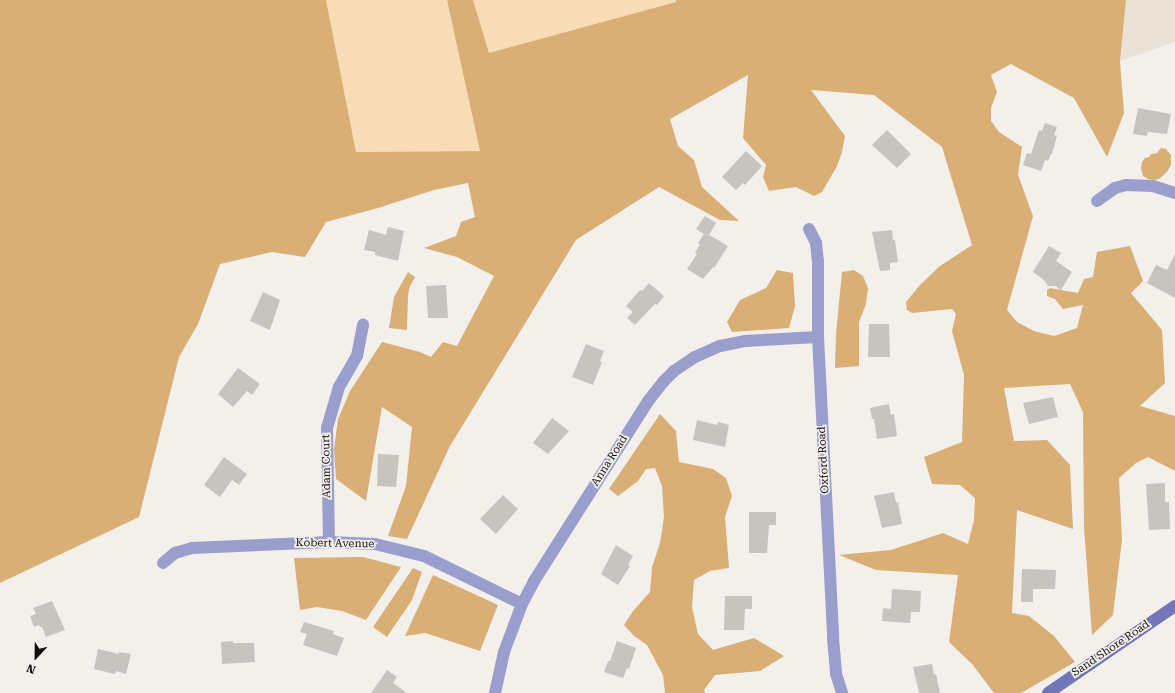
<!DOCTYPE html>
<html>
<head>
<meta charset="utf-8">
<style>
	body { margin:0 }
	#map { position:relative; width:1175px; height:693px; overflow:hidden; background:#f3efeb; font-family:"Roboto Serif",serif }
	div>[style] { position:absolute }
	.built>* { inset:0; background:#eae2d7 }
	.green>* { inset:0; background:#f8dcb6 }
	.forest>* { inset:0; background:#d9af75 }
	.stream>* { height:3.5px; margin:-1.75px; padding:0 1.75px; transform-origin:1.75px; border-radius:1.75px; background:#d8ae74 }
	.building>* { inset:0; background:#c7c4c0 }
	.street>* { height:12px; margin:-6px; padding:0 6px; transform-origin:6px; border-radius:6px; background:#9a9ecd }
	.secondary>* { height:12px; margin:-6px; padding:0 6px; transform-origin:6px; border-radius:6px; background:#7276b9 }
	span { translate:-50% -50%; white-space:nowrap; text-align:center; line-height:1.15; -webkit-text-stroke:3.5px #f3efeb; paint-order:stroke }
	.street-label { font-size:11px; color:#100e0d }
	.north { position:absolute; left:16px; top:637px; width:40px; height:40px; -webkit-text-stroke:3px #f3efeb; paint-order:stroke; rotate:202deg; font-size:11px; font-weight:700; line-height:16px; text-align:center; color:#100e0d }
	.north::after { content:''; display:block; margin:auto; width:14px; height:18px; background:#100e0d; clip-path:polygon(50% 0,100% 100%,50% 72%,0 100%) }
</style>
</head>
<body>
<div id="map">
	<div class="built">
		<div style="clip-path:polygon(1126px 0,1175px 0,1175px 42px,1120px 61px)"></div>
	</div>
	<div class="green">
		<div style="clip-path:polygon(326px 0,447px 0,480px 151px,356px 152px)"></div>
		<div style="clip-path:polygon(473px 0,676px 0,676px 2px,489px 53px)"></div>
	</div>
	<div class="forest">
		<div style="clip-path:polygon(0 0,326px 0,356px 152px,480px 151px,447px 0,473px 0,489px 53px,676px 2px,676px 0,1126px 0,1120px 61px,1124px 113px,1107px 157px,1074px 98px,1011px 64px,991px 75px,997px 92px,991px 108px,991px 121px,999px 132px,1022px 147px,1018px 175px,1033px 216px,1007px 310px,1017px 322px,1034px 331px,1054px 336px,1077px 328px,1083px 305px,1063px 309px,1055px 299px,1047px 296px,1047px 290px,1050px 288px,1078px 293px,1084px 279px,1093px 277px,1097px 252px,1130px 246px,1143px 281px,1131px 293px,1162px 330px,1165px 383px,1140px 406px,1175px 416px,1175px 471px,1148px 457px,1136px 463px,1119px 478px,1122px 540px,1113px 615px,1092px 635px,1084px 527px,1083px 412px,1070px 384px,1004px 388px,1014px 441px,1047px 440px,1070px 465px,1073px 529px,1017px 510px,1012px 613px,1029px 616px,1054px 636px,1075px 662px,1021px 693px,994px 693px,972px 664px,949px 642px,958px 575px,876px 570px,839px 555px,891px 550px,943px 533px,968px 544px,974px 520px,975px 498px,960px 485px,932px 484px,924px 457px,962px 442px,964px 375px,952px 331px,956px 314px,952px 309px,912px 313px,907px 310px,906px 302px,920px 285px,940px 266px,972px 245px,942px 147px,874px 95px,811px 90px,845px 136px,842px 152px,837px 166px,822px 192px,814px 196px,796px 187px,769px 191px,763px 177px,766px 165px,743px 138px,748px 75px,670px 119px,678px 146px,694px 160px,702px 187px,739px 221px,720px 220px,659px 187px,576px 240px,450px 446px,407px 539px,388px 536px,406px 486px,412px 427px,382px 407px,366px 501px,336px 479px,334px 449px,338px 419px,350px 391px,382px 342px,420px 352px,431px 357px,443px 342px,457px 346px,494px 276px,457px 257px,424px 248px,456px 236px,461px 222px,475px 217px,468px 183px,434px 190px,378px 208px,326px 222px,305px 257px,272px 252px,220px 264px,198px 324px,179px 357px,139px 517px,0 583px)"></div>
		<div style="clip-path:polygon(1161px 148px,1166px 149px,1171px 155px,1171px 165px,1167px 172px,1159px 179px,1153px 180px,1148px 179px,1143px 176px,1141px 168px,1142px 162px,1145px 158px,1149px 157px,1151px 154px,1157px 153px)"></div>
		<div style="clip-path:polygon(777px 270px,793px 273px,795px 306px,789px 328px,732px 332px,727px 322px,740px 300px,766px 288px)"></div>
		<div style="clip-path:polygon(854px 270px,863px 276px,868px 288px,866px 304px,859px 322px,859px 366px,835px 368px,836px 334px,842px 272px)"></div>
		<div style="clip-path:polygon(408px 272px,415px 277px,410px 286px,408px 295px,407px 330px,389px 328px,394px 297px)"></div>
		<div style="clip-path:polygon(660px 414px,676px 431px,679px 462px,713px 469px,726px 478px,732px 496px,725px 517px,729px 568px,710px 571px,694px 580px,692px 607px,698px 634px,713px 650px,754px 638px,784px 656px,760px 671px,715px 675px,704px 690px,705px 693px,665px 693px,663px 675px,647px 645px,634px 636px,624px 625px,633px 611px,650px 592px,652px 567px,660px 543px,664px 517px,662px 486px,655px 468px,646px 469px,638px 481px,618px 496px,609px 489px)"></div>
		<div style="clip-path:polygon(363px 557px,401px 567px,366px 620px,342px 611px,317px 607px,300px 610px,294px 558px)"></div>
		<div style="clip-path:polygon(413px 568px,422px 572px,412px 600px,387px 637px,373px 627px)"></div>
		<div style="clip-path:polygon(433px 575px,498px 605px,480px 651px,425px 633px,405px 636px)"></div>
	</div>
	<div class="stream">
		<div style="left:0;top:455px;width:21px;rotate:-43deg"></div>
		<div style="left:15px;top:441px;width:17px;rotate:-83deg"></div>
		<div style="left:17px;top:424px;width:10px;rotate:-114deg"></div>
		<div style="left:13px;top:415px;width:9px;rotate:-72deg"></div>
		<div style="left:16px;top:406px;width:10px;rotate:-24deg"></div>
		<div style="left:25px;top:402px;width:8px;rotate:7deg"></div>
		<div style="left:33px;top:403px;width:9px;rotate:-54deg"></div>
		<div style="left:38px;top:396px;width:4px;rotate:-90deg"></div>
		<div style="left:38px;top:392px;width:8px;rotate:-140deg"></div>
		<div style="left:32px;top:387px;width:36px;rotate:-69deg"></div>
		<div style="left:45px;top:353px;width:11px;rotate:-80deg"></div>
		<div style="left:47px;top:342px;width:26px;rotate:-50deg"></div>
		<div style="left:64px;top:322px;width:12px;rotate:-70deg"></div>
		<div style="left:68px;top:311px;width:28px;rotate:-92deg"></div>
		<div style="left:67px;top:283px;width:18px;rotate:-49deg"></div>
		<div style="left:79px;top:269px;width:11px;rotate:-85deg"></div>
		<div style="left:80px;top:258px;width:4px"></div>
		<div style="left:84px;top:258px;width:8px;rotate:-45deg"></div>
		<div style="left:90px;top:252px;width:11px;rotate:-63deg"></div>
		<div style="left:95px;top:242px;width:10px;rotate:-90deg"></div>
		<div style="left:95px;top:232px;width:8px;rotate:-135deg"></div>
		<div style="left:89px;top:226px;width:11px;rotate:-90deg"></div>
		<div style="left:89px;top:215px;width:27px;rotate:-123deg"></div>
		<div style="left:74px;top:192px;width:52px;rotate:-106.7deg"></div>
		<div style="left:59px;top:142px;width:27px;rotate:-68deg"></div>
		<div style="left:69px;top:117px;width:26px;rotate:-74deg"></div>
		<div style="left:76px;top:92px;width:43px;rotate:-52.6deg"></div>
		<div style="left:102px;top:58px;width:16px;rotate:-72deg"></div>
		<div style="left:107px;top:43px;width:27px;rotate:-105deg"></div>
		<div style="left:100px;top:17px;width:8px;rotate:-90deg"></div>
		<div style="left:100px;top:9px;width:18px;rotate:3deg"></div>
		<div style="left:118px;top:10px;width:12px;rotate:-59deg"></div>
	</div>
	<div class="building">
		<div style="clip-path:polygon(1138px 108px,1171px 114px,1167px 134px,1148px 132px,1147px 136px,1133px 134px)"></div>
		<div style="clip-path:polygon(1045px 123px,1057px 127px,1054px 135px,1057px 136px,1052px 154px,1051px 154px,1048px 161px,1045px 160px,1041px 171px,1023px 165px,1027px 153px,1031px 154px,1039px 130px,1042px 131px)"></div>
		<div style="clip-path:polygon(887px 130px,911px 154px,897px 168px,872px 145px)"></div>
		<div style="clip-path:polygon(746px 151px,762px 166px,745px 185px,743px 183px,736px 190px,722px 177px)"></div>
		<div style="clip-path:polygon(705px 216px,716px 223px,709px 235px,728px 246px,714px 268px,713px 267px,703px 279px,687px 269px,697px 254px,695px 253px,700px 244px,698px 243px,704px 234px,696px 229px)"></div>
		<div style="clip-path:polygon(388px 227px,404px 231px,398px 261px,375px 255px,375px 252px,364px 250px,369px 230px,386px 235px)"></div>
		<div style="clip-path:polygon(892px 230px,893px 240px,895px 240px,898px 262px,890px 263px,890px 270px,880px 271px,872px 232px)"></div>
		<div style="clip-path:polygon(1049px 246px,1061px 253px,1056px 261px,1072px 272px,1061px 290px,1055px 286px,1048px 286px,1044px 280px,1033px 272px)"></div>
		<div style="clip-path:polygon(1175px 254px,1175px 298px,1147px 283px,1156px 265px,1167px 270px)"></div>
		<div style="clip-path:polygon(649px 283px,664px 296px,657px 305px,655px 304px,635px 325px,627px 318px,633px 312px,626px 306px,640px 290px,642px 291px)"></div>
		<div style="clip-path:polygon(446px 285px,448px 318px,428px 318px,426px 286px)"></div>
		<div style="clip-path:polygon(263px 292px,280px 300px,270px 330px,250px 321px)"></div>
		<div style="clip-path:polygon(869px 324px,889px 324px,890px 357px,868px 357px)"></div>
		<div style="clip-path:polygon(586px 344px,604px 351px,600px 361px,602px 362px,593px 385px,572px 377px)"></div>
		<div style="clip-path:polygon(238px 368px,260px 384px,252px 395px,247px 391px,233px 407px,218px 394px)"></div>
		<div style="clip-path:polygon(1053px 397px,1058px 417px,1029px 424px,1023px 403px)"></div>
		<div style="clip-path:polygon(889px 404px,891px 415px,894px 414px,897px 436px,877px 439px,874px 419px,872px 419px,870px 408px)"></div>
		<div style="clip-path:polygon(552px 418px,569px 431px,548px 454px,533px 443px)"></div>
		<div style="clip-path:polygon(697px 420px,717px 425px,718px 422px,729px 425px,725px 447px,693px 440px)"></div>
		<div style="clip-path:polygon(378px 454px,399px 455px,396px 487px,377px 486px)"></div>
		<div style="clip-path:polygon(224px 457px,247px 474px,239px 485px,232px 480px,220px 497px,204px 485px)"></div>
		<div style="clip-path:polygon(1165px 483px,1165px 502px,1169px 502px,1170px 529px,1149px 530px,1146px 484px)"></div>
		<div style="clip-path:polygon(894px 492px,896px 503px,898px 502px,902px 524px,882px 528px,874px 496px)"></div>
		<div style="clip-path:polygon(503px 495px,518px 509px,496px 534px,480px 519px)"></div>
		<div style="clip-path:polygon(749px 512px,776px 512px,776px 525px,769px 525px,767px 553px,749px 553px)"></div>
		<div style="clip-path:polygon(616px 545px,633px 556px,628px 565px,630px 566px,618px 585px,601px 574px)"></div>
		<div style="clip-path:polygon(1022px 569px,1056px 570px,1055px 589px,1033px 589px,1033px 602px,1021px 602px)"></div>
		<div style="clip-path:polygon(892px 589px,921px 591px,920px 612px,911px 612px,910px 623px,882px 621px,883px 608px,891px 609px)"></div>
		<div style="clip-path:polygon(725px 596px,752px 596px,752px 609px,745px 609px,744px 630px,724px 630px)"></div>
		<div style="clip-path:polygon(52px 601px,65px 630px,46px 637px,42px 627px,40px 627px,39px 625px,34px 627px,30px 616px,36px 614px,33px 608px)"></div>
		<div style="clip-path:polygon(304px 622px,334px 631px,333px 634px,344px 638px,337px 656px,303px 645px,307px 634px,300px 632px)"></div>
		<div style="clip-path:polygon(233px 641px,233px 643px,254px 643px,255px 662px,222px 664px,221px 642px)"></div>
		<div style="clip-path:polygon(617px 641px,636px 648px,629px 669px,627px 668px,623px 678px,604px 672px,608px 661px,610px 661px)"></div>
		<div style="clip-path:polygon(98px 649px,119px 654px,119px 652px,131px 654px,126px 674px,116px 671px,115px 674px,94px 669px)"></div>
		<div style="clip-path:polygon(932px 664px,934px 675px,936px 674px,940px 693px,919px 693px,913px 667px)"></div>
		<div style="clip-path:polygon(387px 670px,397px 677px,393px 683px,407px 693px,371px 693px)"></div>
	</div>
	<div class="street">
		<div style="left:1097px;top:201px;width:22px;rotate:-36deg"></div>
		<div style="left:1115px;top:188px;width:11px;rotate:-15deg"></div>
		<div style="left:1126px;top:185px;width:27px;rotate:2deg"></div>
		<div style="left:1153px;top:186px;width:23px;rotate:18deg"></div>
		<div style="left:809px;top:229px;width:16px;rotate:63deg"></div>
		<div style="left:816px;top:243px;width:18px;rotate:84deg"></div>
		<div style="left:818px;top:261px;width:76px;rotate:90deg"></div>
		<div style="left:818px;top:337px;width:301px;rotate:87.1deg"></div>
		<div style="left:833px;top:638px;width:36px;rotate:85deg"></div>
		<div style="left:836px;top:674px;width:20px;rotate:72deg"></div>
		<div style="left:329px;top:542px;width:114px;rotate:-91deg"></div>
		<div style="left:327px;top:428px;width:43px;rotate:-73.7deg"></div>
		<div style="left:339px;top:387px;width:36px;rotate:-60deg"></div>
		<div style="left:357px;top:356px;width:32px;rotate:-79deg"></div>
		<div style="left:163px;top:563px;width:16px;rotate:-40deg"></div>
		<div style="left:175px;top:553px;width:18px;rotate:-16deg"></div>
		<div style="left:192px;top:548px;width:137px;rotate:-2.5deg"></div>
		<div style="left:329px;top:542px;width:46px;rotate:2.5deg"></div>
		<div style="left:375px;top:544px;width:50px;rotate:13.8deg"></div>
		<div style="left:424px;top:556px;width:109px;rotate:26.1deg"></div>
		<div style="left:495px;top:693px;width:42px;rotate:-77.6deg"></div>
		<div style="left:504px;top:652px;width:51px;rotate:-69.4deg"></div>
		<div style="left:522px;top:604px;width:26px;rotate:-62deg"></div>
		<div style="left:534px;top:581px;width:214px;rotate:-57.6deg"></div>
		<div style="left:649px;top:400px;width:23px;rotate:-52deg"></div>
		<div style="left:663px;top:382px;width:16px;rotate:-45deg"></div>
		<div style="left:674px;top:371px;width:25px;rotate:-34deg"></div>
		<div style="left:695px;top:357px;width:27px;rotate:-24deg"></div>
		<div style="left:720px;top:346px;width:25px;rotate:-11deg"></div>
		<div style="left:745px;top:341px;width:73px;rotate:-3.1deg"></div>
	</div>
	<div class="secondary">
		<div style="left:1048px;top:693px;width:154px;rotate:-34.4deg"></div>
	</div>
	<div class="street-label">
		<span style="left:824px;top:460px;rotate:-93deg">Oxford Road</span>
		<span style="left:610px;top:461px;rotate:-58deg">Anna Road</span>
		<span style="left:327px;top:466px;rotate:-91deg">Adam Court</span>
		<span style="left:335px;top:544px;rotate:1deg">Kobert Avenue</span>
		<span style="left:1111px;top:649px;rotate:-34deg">Sand Shore Road</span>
	</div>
	<div class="north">N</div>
</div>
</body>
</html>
